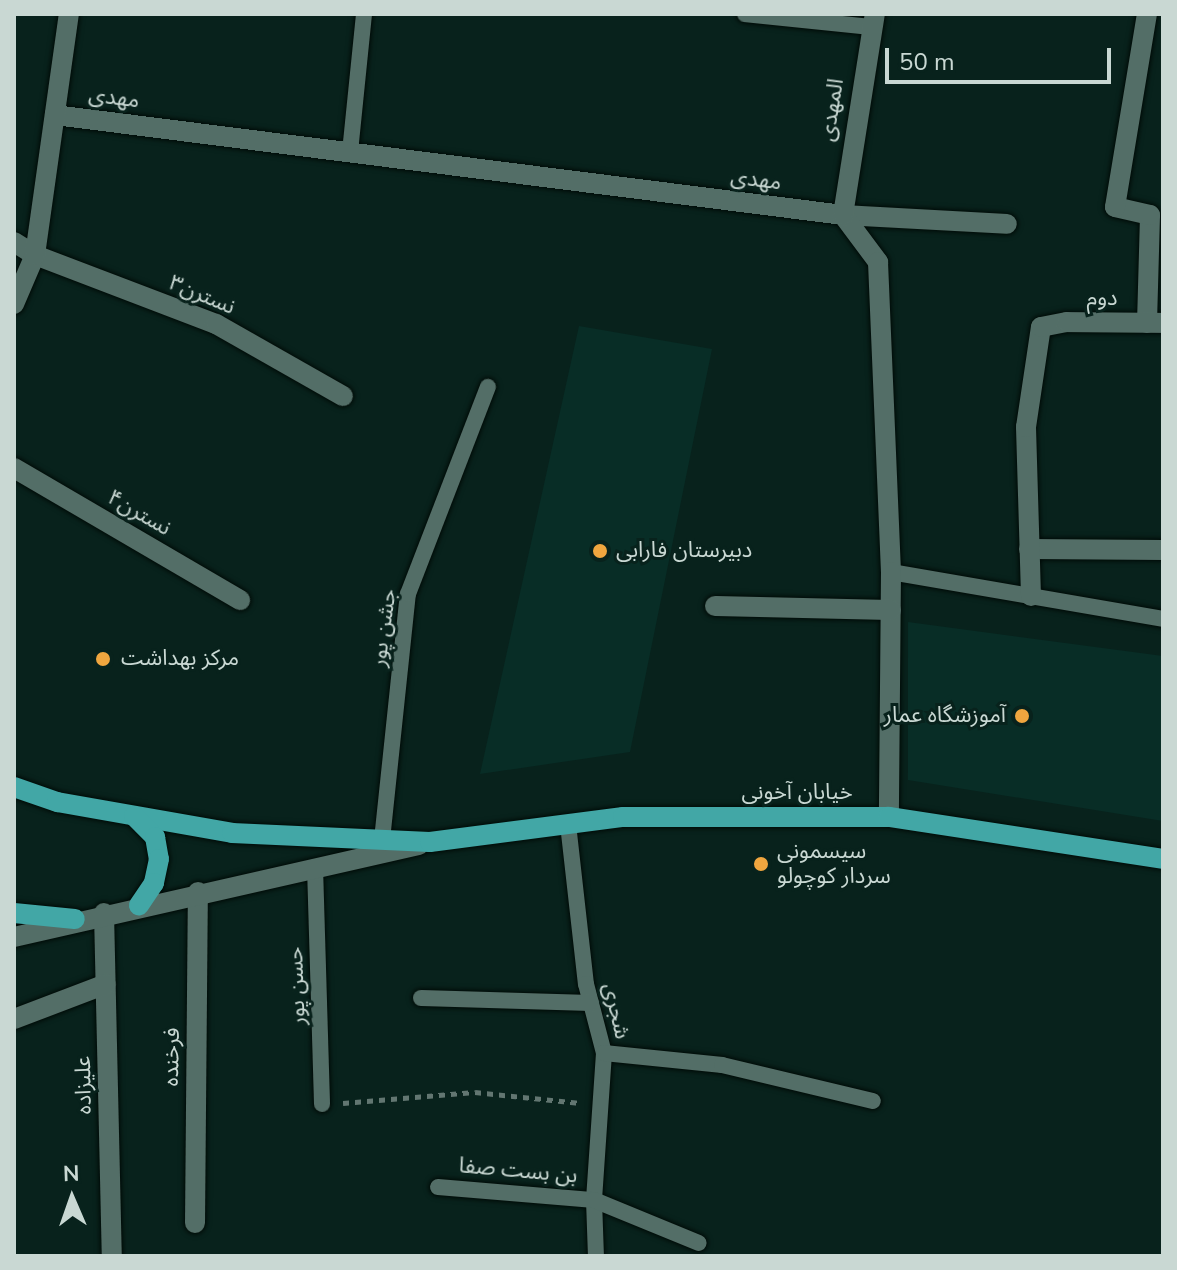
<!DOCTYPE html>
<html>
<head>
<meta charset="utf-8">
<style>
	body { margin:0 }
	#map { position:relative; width:1177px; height:1270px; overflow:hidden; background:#08221c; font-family:"Nunito Sans","Noto Sans Arabic",sans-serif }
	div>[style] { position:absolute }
	.built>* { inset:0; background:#082d26 }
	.path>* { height:5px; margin-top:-2.5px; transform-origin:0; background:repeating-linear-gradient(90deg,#627671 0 6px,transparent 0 12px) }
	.roads { filter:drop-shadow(0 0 2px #000b07) drop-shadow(0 0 2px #000b07) }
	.service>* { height:16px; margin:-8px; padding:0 8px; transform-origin:8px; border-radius:8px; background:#536e67 }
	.minor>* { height:20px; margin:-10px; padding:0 10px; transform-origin:10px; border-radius:10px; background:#536e67 }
	.secondary>* { height:20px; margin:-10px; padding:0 10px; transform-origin:10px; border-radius:10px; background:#536e67 }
	.primary>* { height:20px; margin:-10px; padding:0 10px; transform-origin:10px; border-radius:10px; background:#42a7a6 }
	.dots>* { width:22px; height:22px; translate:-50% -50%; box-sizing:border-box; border:4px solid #08221c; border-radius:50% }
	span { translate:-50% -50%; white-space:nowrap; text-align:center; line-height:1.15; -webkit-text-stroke:6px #08221c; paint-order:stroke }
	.street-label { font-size:22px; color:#c9d8d3 }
	.poi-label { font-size:22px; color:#c9d8d3 }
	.left { translate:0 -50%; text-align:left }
	.right { translate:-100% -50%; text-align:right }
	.frame { position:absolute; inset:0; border:16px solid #c9d8d3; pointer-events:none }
	.north { position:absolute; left:32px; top:1158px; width:80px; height:80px; -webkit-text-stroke:6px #08221c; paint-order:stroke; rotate:358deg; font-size:22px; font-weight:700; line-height:32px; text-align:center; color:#c9d8d3 }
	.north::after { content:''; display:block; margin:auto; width:28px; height:36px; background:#c9d8d3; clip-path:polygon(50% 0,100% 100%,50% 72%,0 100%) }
	.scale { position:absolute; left:885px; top:48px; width:226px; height:36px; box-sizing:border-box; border:4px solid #c9d8d3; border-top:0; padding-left:10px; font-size:24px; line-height:28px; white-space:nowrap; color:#c9d8d3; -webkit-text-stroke:6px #08221c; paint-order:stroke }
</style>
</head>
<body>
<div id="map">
	<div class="built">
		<div style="clip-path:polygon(579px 326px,712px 349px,630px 752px,480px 774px)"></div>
		<div style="clip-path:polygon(908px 622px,1163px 656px,1163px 821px,908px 780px)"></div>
	</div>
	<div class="path">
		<div style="left:343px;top:1103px;width:132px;rotate:-4.8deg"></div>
		<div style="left:475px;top:1092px;width:106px;rotate:6deg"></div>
	</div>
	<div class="roads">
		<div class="service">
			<div style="left:745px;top:14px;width:126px;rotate:5.9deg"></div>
			<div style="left:350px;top:152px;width:139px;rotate:-84.2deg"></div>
			<div style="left:891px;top:572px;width:276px;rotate:9.8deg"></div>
			<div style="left:568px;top:824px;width:161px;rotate:83.6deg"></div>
			<div style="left:586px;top:984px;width:71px;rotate:75.4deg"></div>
			<div style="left:604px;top:1053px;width:147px;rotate:93.9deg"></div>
			<div style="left:594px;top:1200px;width:56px;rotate:88deg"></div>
			<div style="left:382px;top:840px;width:247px;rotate:-84deg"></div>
			<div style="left:408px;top:594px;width:222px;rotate:-68.9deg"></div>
			<div style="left:315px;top:867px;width:237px;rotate:88.3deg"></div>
			<div style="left:421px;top:998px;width:170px;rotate:1.7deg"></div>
			<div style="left:604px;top:1053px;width:119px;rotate:5.8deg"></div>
			<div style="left:722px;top:1065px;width:155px;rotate:13.4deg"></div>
			<div style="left:438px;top:1187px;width:157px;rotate:4.8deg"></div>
			<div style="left:594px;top:1200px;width:113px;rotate:22.3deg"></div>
		</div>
		<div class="minor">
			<div style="left:55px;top:115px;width:794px;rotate:7.23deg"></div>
			<div style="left:843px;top:215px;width:164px;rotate:3.1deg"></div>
			<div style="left:843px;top:215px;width:59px;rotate:53.3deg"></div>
			<div style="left:878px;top:262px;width:310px;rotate:87.6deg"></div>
			<div style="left:891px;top:572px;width:245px;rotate:90.5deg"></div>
			<div style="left:843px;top:215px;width:204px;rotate:-81deg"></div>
			<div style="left:14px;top:242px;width:25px;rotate:32deg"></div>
			<div style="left:35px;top:255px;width:194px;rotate:20.9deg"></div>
			<div style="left:216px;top:324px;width:146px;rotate:29.6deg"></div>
			<div style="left:14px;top:304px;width:53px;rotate:-66.8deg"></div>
			<div style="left:35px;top:255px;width:243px;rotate:-82deg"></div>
			<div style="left:1147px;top:323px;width:108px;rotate:-88.4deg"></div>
			<div style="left:1150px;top:215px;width:36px;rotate:-167deg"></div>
			<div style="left:1115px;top:207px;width:196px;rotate:-80.6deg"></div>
			<div style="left:14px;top:468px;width:262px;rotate:30.3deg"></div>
			<div style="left:1029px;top:549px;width:134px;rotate:0.4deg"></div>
			<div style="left:1031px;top:596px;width:169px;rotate:-91.7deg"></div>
			<div style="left:1026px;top:427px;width:101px;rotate:-81.5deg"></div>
			<div style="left:1041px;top:327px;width:26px;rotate:-11deg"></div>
			<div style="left:1067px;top:322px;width:96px;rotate:0.6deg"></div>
			<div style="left:715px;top:606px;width:176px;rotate:1.3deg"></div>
			<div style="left:104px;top:913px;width:343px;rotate:88.7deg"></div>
			<div style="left:14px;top:1019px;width:98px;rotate:-20.8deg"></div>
			<div style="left:195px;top:1223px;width:331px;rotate:-89.5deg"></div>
		</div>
		<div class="secondary">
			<div style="left:14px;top:937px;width:415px;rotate:-12.8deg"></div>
		</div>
		<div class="primary">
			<div style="left:14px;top:787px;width:46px;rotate:19.2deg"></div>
			<div style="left:57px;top:802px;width:178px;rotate:10deg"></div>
			<div style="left:232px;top:833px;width:198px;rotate:2.6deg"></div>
			<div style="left:430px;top:842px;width:195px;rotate:-7.4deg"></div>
			<div style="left:623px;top:817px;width:266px"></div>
			<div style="left:889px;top:817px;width:277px;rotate:8.7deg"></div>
			<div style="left:134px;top:816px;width:30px;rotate:45deg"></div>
			<div style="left:155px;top:837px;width:22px;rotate:80deg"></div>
			<div style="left:159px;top:859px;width:25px;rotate:102deg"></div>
			<div style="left:154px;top:883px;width:27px;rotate:124deg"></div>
			<div style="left:14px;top:913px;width:61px;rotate:5.6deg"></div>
		</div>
	</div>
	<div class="dots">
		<div style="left:600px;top:551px;background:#f0a63f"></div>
		<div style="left:103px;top:659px;background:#f0a63f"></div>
		<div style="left:1022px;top:716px;background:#f0a63f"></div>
		<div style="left:761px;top:864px;background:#f0a63f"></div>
	</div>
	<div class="street-label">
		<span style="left:114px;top:98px;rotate:7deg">مهدی</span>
		<span style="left:832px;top:110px;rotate:-81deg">المهدی</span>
		<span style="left:756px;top:180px;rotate:7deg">مهدی</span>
		<span style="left:202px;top:295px;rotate:23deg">نسترن۳</span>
		<span style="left:1102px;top:299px">دوم</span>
		<span style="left:139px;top:513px;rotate:30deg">نسترن۴</span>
		<span style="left:384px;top:628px;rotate:-82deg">جشن پور</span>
		<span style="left:797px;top:793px">خیابان آخونی</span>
		<span style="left:297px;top:986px;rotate:-92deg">حسن پور</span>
		<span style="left:616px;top:1011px;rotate:77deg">شجری</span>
		<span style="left:172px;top:1057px;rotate:-89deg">فرخنده</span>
		<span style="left:84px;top:1085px;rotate:-91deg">علیزاده</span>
		<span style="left:518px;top:1171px;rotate:5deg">بن بست صفا</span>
	</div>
	<div class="poi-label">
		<span class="left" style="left:616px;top:551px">دبیرستان فارابی</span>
		<span class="left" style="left:121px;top:659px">مرکز بهداشت</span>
		<span class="right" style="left:1006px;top:716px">آموزشگاه عمار</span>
		<span class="left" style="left:777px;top:864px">سیسمونی<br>سردار کوچولو</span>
	</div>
	<div class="frame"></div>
	<div class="north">N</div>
	<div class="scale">50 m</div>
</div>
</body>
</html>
